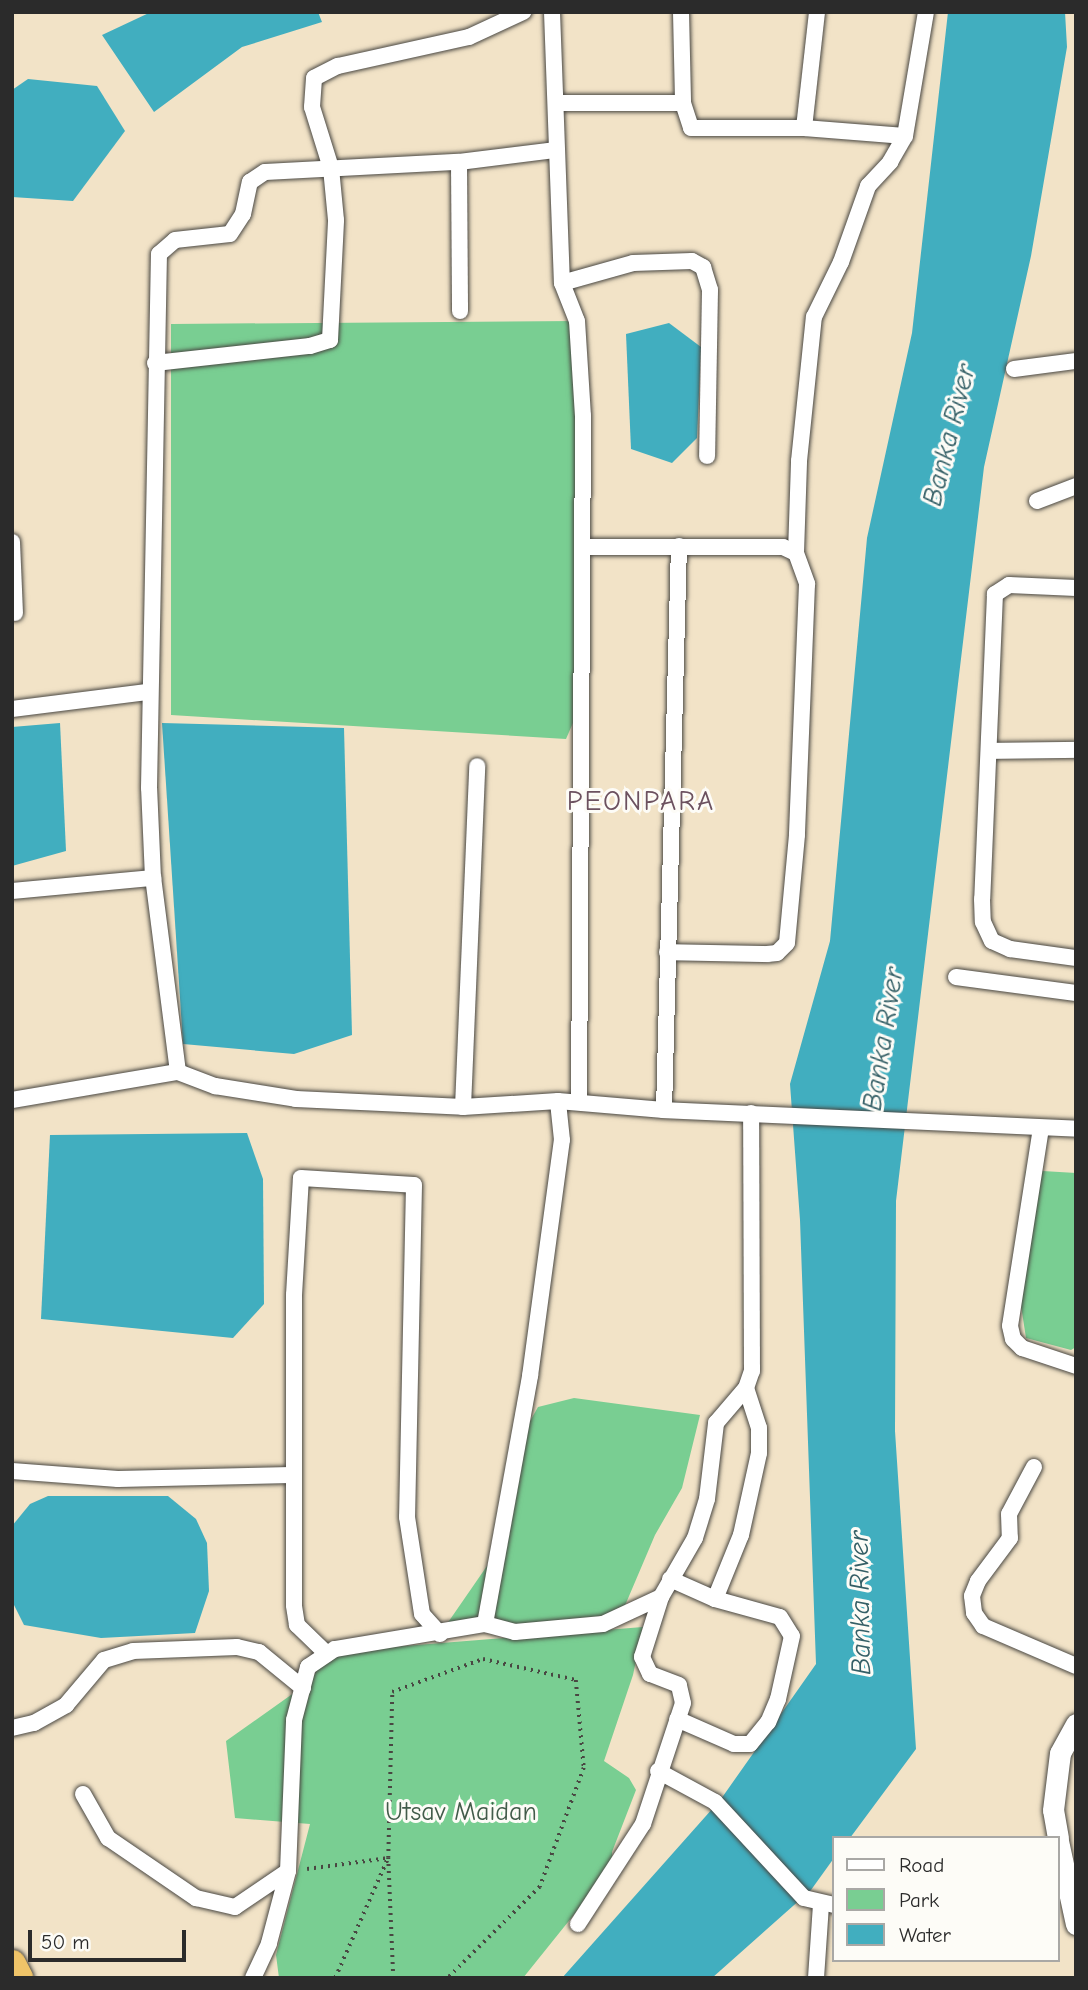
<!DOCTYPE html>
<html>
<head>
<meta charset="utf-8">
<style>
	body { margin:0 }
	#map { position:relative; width:1088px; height:1990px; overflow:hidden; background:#f2e3c7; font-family:"Comic Neue",sans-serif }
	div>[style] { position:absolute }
	.green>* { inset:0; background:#79ce92 }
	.water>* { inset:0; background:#41aebf }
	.path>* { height:3.5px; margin-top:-1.75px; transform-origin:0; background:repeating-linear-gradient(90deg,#494742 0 2px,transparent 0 7px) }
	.roads { filter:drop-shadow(0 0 2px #494742) drop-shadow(0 0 2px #494742) }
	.minor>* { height:16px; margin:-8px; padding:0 8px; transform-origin:8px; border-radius:8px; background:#fff }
	.tertiary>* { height:21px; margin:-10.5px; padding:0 10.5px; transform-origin:10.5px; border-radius:10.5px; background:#fff }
	.trunk>* { height:28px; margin:-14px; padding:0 14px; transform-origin:14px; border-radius:14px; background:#efc469 }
	span { translate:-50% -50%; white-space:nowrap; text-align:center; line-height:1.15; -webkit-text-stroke:6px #fdfcf7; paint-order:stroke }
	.park-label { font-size:26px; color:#425c4a }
	.water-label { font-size:28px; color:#345f66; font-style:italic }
	.neighbourhood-label { font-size:28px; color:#6c515f; letter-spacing:2px }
	.frame { position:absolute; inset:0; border:14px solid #2b2b2b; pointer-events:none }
	.legend { position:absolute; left:832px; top:1836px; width:228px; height:126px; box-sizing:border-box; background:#fdfcf7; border:2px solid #a9a8a5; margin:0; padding:9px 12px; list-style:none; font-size:21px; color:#2b2b2b }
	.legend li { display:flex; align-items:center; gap:14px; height:35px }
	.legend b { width:35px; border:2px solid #a9a8a5 }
	.scale { position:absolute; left:28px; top:1930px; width:158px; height:32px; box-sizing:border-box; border:4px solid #2b2b2b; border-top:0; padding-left:9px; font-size:21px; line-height:24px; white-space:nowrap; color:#2b2b2b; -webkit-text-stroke:5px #fdfcf7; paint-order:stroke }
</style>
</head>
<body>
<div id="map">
	<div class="green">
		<div style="clip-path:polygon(577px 321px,582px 702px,566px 739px,171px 715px,171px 324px)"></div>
		<div style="clip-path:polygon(1026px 1170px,1076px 1173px,1076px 1347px,1071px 1350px,1026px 1338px,1016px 1273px)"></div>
		<div style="clip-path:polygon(574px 1398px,700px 1415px,682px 1488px,655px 1535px,618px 1622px,440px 1634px,498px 1550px,515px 1448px,538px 1407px)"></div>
		<div style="clip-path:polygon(643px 1627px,633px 1675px,604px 1761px,629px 1778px,636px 1790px,612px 1852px,613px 1866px,523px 1978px,279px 1978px,276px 1955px,310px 1824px,235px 1818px,226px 1741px,312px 1680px,318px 1667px,342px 1651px)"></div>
	</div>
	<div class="water">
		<div style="clip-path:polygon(151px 12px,318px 12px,322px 22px,242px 47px,154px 112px,102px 35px)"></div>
		<div style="clip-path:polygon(948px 12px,1065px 12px,1067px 47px,1031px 256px,984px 467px,896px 1201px,895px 1431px,916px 1749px,850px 1838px,834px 1838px,834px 1858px,811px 1890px,712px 1978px,562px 1978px,721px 1799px,816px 1664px,800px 1220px,790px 1084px,830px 941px,867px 538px,912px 333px)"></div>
		<div style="clip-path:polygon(28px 79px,97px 86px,125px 131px,73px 201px,12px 197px,12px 90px)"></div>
		<div style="clip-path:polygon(669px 323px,701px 347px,697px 438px,672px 463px,631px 449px,626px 334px)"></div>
		<div style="clip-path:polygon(60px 723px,66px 851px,12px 866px,12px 727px)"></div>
		<div style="clip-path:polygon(162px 723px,344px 728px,352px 1035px,294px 1054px,183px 1044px)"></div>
		<div style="clip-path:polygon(247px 1133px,263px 1179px,264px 1304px,233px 1338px,41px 1319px,50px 1135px)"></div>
		<div style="clip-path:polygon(48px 1496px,168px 1496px,196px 1519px,207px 1543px,209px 1591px,195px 1633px,101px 1638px,24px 1625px,12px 1601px,12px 1526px,30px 1504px)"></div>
	</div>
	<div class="path">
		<div style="left:307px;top:1869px;width:82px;rotate:-7.7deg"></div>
		<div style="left:335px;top:1978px;width:129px;rotate:-66.2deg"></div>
		<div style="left:393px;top:1978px;width:120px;rotate:-92.4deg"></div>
		<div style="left:388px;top:1858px;width:166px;rotate:-88.6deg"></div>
		<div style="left:392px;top:1692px;width:97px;rotate:-19.9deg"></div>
		<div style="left:483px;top:1659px;width:95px;rotate:12.7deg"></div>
		<div style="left:576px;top:1680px;width:88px;rotate:84.8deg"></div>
		<div style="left:584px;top:1768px;width:127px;rotate:110.3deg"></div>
		<div style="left:540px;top:1887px;width:129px;rotate:135.3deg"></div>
	</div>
	<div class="roads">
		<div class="minor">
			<div style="left:552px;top:12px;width:271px;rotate:87.9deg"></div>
			<div style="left:562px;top:283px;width:41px;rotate:68.5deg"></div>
			<div style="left:577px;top:321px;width:95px;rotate:86.4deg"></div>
			<div style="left:583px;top:416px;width:686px;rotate:90.33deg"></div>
			<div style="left:681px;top:12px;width:91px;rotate:88.7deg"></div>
			<div style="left:683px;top:103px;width:26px;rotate:72deg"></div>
			<div style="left:691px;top:128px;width:113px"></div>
			<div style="left:804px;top:128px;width:101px;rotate:4.5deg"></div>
			<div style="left:558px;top:103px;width:125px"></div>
			<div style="left:804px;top:128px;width:117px;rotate:-83.6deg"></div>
			<div style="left:459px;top:162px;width:149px;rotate:89.6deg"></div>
			<div style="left:562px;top:283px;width:74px;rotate:-15.7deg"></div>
			<div style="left:633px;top:263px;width:59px;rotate:-1.9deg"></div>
			<div style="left:692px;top:261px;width:13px;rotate:29deg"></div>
			<div style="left:703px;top:267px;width:24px;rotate:73deg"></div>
			<div style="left:710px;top:290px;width:166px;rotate:91deg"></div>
			<div style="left:155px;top:363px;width:156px;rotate:-6.3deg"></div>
			<div style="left:310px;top:346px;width:21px;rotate:-17deg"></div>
			<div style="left:330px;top:340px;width:120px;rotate:-87.1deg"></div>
			<div style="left:336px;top:220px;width:52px;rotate:-95.5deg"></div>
			<div style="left:331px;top:168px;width:64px;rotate:-107.3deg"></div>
			<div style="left:312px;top:107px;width:29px;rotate:-86deg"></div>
			<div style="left:314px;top:78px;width:27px;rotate:-27deg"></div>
			<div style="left:338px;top:66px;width:134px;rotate:-12.5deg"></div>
			<div style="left:469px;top:37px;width:60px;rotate:-24.8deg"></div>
			<div style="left:1014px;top:369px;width:63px;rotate:-7.4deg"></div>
			<div style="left:1037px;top:501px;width:42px;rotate:-21deg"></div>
			<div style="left:12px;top:542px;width:71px;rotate:87.6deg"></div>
			<div style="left:585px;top:547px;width:198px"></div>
			<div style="left:783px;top:547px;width:14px;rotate:25deg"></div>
			<div style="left:796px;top:553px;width:33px;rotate:70deg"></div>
			<div style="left:807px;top:584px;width:251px;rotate:92.3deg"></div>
			<div style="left:797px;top:835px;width:108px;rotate:95.3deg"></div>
			<div style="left:787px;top:943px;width:14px;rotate:135deg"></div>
			<div style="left:777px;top:953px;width:10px;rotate:174deg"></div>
			<div style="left:767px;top:954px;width:100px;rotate:-178.9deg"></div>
			<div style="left:796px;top:553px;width:92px;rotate:-88.1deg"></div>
			<div style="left:799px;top:461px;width:145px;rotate:-84.1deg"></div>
			<div style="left:814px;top:317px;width:61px;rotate:-63.9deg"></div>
			<div style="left:841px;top:262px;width:81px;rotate:-70.4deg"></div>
			<div style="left:868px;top:186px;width:33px;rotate:-47deg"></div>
			<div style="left:890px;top:162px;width:30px;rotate:-60deg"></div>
			<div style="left:905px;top:136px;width:126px;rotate:-80.4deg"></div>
			<div style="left:1076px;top:588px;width:67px;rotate:-177.4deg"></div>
			<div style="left:1009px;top:585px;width:17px;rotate:147deg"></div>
			<div style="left:995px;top:594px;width:305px;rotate:92.4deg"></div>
			<div style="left:982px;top:899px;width:23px;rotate:88deg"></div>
			<div style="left:983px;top:922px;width:21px;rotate:65deg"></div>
			<div style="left:992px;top:941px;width:20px;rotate:24deg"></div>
			<div style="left:1010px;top:949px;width:67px;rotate:7.8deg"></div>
			<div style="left:12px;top:709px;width:136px;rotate:-7.2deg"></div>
			<div style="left:990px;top:751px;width:86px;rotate:-0.7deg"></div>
			<div style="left:12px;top:891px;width:142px;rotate:-5.3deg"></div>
			<div style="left:956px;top:977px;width:121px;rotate:7.6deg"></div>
			<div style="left:178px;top:1072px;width:196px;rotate:-97.3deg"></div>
			<div style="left:153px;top:878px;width:90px;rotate:-92.5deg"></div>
			<div style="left:149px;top:788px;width:534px;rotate:-88.93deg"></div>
			<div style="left:159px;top:254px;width:21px;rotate:-41deg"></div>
			<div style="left:175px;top:240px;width:55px;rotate:-6.2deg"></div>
			<div style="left:230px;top:234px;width:24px;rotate:-57deg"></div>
			<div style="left:243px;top:214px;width:33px;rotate:-78deg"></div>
			<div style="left:250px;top:182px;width:18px;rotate:-34deg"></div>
			<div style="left:265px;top:172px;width:194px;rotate:-3deg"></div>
			<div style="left:459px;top:162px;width:98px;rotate:-7.1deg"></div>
			<div style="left:12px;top:1100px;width:168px;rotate:-9.6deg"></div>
			<div style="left:178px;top:1072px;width:40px;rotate:21deg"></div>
			<div style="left:215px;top:1086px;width:82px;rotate:9.1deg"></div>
			<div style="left:296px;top:1099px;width:167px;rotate:2.7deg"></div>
			<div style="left:463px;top:1107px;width:95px;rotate:-3.6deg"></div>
			<div style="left:558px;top:1101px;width:106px;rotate:4.9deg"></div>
			<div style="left:664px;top:1110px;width:412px;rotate:2.6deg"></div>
			<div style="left:463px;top:1107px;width:341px;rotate:-87.6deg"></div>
			<div style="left:664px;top:1110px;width:564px;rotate:-88.48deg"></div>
			<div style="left:1041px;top:1128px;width:200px;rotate:98.9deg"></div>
			<div style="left:1010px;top:1326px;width:13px;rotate:77deg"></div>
			<div style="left:1013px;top:1339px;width:13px;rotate:45deg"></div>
			<div style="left:1022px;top:1348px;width:57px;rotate:18.4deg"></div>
			<div style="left:1034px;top:1467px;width:53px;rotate:118deg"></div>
			<div style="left:1009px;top:1514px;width:24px;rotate:88deg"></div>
			<div style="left:1010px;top:1538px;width:54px;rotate:126.7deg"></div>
			<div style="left:978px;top:1581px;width:16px;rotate:112deg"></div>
			<div style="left:972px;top:1596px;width:17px;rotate:83deg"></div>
			<div style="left:974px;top:1613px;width:16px;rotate:55deg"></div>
			<div style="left:983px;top:1626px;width:101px;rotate:23.3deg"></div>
			<div style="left:12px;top:1471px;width:106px;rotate:4.3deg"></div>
			<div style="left:118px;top:1479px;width:173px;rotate:-1.3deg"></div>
			<div style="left:670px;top:1579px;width:49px;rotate:24deg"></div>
			<div style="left:715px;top:1599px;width:67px;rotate:15.5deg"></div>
			<div style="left:780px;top:1617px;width:22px;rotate:58deg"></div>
			<div style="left:792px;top:1636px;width:65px;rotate:102.5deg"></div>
			<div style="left:778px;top:1699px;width:25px;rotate:113deg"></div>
			<div style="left:768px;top:1722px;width:28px;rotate:129deg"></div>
			<div style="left:750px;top:1744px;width:16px;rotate:180deg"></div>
			<div style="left:734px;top:1744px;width:62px;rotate:-156.3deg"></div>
			<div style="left:715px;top:1599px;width:69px;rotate:-67.9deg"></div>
			<div style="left:741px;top:1535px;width:84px;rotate:-77.6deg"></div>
			<div style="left:759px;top:1453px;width:25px;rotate:-90deg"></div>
			<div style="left:759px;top:1428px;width:42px;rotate:-108deg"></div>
			<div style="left:485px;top:1624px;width:31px;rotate:15deg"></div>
			<div style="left:515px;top:1632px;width:88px;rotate:-5.2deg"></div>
			<div style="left:603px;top:1624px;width:64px;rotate:-25deg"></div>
			<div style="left:327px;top:1654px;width:42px;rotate:-136deg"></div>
			<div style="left:297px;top:1625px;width:20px;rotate:-99deg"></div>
			<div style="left:294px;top:1605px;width:310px;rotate:-90deg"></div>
			<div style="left:294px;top:1295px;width:117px;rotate:-86.6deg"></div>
			<div style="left:301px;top:1178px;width:113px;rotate:3.5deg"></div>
			<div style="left:414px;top:1185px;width:332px;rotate:91.2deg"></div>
			<div style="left:407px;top:1517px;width:98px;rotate:81.2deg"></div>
			<div style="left:422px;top:1614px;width:27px;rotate:48deg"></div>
			<div style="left:12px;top:1728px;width:23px;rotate:-13deg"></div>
			<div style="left:34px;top:1723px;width:37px;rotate:-29deg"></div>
			<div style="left:66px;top:1705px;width:59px;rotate:-49.8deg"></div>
			<div style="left:104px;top:1660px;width:30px;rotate:-17deg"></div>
			<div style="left:133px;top:1651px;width:104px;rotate:-2.2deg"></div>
			<div style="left:237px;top:1647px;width:23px;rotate:13deg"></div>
			<div style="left:259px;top:1652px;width:57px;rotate:39.3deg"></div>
			<div style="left:658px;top:1771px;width:65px;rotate:28.5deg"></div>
			<div style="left:715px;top:1802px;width:131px;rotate:47.2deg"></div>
			<div style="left:804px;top:1898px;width:31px;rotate:13deg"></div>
			<div style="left:83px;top:1794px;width:51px;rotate:60.4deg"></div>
			<div style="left:108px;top:1838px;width:107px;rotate:34.3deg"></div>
			<div style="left:196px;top:1898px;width:40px;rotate:13deg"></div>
			<div style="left:235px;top:1907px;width:64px;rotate:-34.2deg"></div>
			<div style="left:578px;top:1924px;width:119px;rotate:-57deg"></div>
			<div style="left:643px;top:1824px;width:127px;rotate:-71.7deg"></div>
			<div style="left:683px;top:1703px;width:18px;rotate:-103deg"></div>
			<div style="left:679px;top:1685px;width:31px;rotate:-159deg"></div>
			<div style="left:650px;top:1674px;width:19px;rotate:-115deg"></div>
			<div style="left:642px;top:1657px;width:63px;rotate:-72.4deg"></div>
			<div style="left:661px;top:1597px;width:68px;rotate:-60deg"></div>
			<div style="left:695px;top:1538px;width:41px;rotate:-72.9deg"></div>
			<div style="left:707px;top:1499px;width:77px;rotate:-83.2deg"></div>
			<div style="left:716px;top:1423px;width:46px;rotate:-49.4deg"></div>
			<div style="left:746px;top:1388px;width:18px;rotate:-71deg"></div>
			<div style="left:752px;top:1371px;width:258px;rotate:-90.2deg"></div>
			<div style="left:253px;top:1978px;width:38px;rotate:-65deg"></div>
			<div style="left:269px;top:1943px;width:74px;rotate:-75.2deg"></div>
			<div style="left:288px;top:1871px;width:151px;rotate:-87.7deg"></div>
			<div style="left:294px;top:1720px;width:55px;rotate:-75.2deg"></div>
			<div style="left:308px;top:1667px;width:32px;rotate:-34deg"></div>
			<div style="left:335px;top:1649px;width:152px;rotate:-9.5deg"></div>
			<div style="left:485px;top:1624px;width:252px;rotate:-79.7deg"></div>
			<div style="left:530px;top:1376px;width:238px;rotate:-82.3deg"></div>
			<div style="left:562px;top:1140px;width:39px;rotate:-96deg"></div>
			<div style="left:816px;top:1978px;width:73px;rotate:-86.1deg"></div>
		</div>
		<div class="tertiary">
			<div style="left:1058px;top:1838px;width:28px;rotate:-100deg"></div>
			<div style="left:1053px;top:1810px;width:57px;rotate:-83deg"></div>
			<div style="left:1060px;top:1753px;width:33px;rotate:-61deg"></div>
			<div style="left:1058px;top:1841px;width:85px;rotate:77.8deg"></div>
		</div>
		<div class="trunk">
			<div style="left:12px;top:1964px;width:16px;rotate:63deg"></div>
		</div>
	</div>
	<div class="park-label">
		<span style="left:461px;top:1813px">Utsav Maidan</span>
	</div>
	<div class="water-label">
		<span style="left:949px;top:435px;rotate:-76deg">Banka River</span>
		<span style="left:883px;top:1039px;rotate:-81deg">Banka River</span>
		<span style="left:860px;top:1603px;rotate:-91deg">Banka River</span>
	</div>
	<div class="neighbourhood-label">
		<span style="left:641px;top:801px">PEONPARA</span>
	</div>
	<div class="frame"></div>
	<ul class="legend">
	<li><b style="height:9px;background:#fff"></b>Road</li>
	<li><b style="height:19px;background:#79ce92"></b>Park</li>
	<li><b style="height:19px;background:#41aebf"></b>Water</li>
	</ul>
	<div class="scale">50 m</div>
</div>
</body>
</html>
